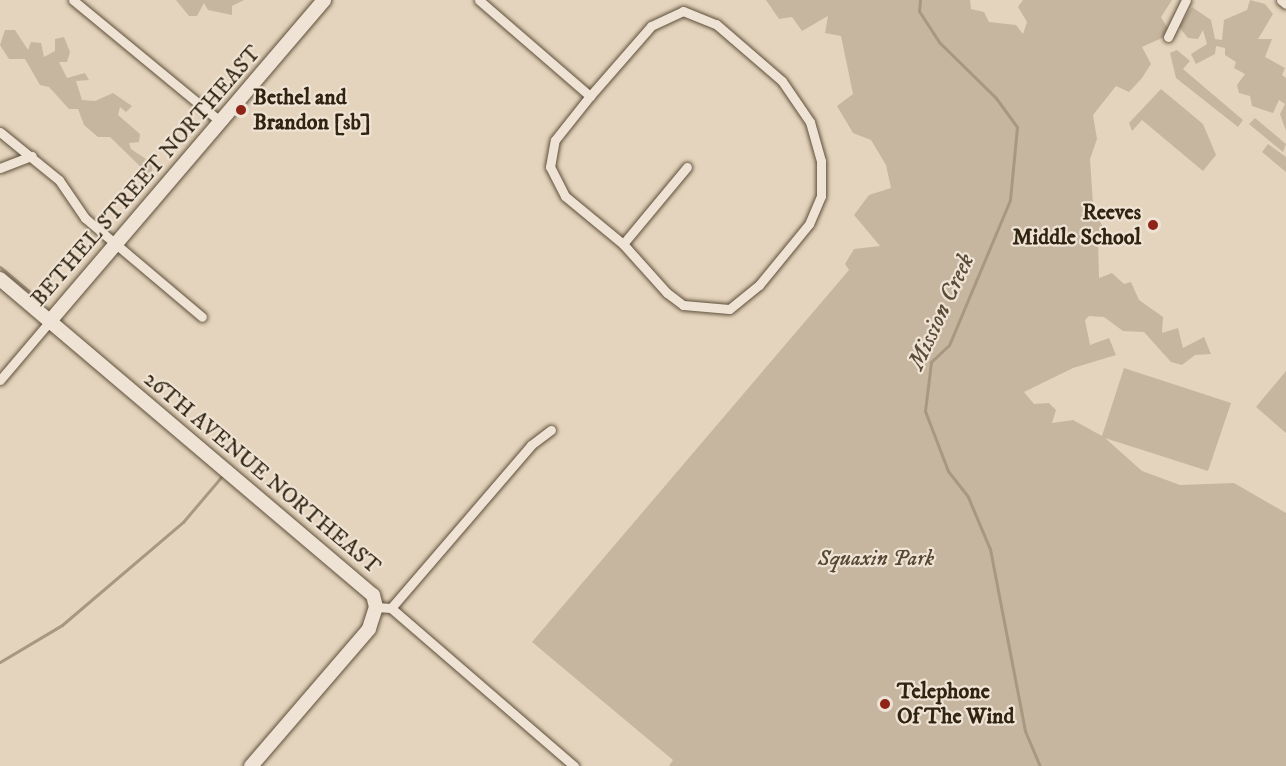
<!DOCTYPE html>
<html>
<head>
<meta charset="utf-8">
<style>
	body { margin:0 }
	#map { position:relative; width:1286px; height:766px; overflow:hidden; background:#e5d4bd; font-family:"IM FELL DW Pica",serif }
	div>[style] { position:absolute }
	.green>* { inset:0; background:#c6b69f }
	.stream>* { height:3px; margin:-1.5px; padding:0 1.5px; transform-origin:1.5px; border-radius:1.5px; background:#a79882 }
	.roads { filter:drop-shadow(0 0 2px #5d4f3a) drop-shadow(0 0 2px #5d4f3a) }
	.street>* { height:9px; margin:-4.5px; padding:0 4.5px; transform-origin:4.5px; border-radius:4.5px; background:#eee3d4 }
	.secondary>* { height:14px; margin:-7px; padding:0 7px; transform-origin:7px; border-radius:7px; background:#eee3d4 }
	.dots>* { width:16px; height:16px; translate:-50% -50%; box-sizing:border-box; border:3px solid #eee3d4; border-radius:50% }
	span { translate:-50% -50%; white-space:nowrap; text-align:center; line-height:1.15; -webkit-text-stroke:4.5px #eee3d4; paint-order:stroke }
	.poi-label { font-size:22px; color:#30230f; font-weight:700 }
	.left { translate:0 -50%; text-align:left }
	.right { translate:-100% -50%; text-align:right }
	.street-label { font-size:22px; color:#30230f }
	.park-label { font-size:22px; color:#564833; font-style:italic }
	.water-label { font-size:24px; color:#5a4c37; font-style:italic }
</style>
</head>
<body>
<div id="map">
	<div class="green">
		<div style="clip-path:polygon(176px 0,244px 0,232px 6px,232px 15px,208px 10px,204px 3px,197px 16px,189px 16px)"></div>
		<div style="clip-path:polygon(766px 0,970px 0,971px 9px,984px 12px,989px 22px,1016px 25px,1023px 34px,1027px 22px,1018px 7px,1023px 0,1172px 0,1161px 17px,1168px 29px,1164px 37px,1142px 47px,1151px 64px,1142px 78px,1129px 92px,1116px 86px,1093px 115px,1097px 139px,1090px 159px,1093px 204px,1080px 214px,1095px 209px,1103px 228px,1098px 238px,1099px 278px,1112px 273px,1124px 284px,1131px 282px,1139px 300px,1163px 317px,1162px 333px,1178px 328px,1183px 348px,1204px 337px,1211px 354px,1195px 355px,1182px 365px,1171px 362px,1144px 332px,1123px 331px,1104px 317px,1089px 316px,1085px 320px,1090px 345px,1109px 338px,1116px 355px,1073px 368px,1024px 392px,1034px 404px,1049px 403px,1056px 410px,1052px 423px,1073px 420px,1102px 436px,1124px 368px,1231px 403px,1208px 471px,1105px 438px,1142px 471px,1180px 485px,1234px 483px,1286px 513px,1286px 766px,669px 766px,673px 760px,532px 642px,849px 270px,845px 264px,854px 249px,880px 246px,854px 215px,869px 195px,891px 188px,886px 165px,871px 140px,853px 133px,837px 106px,853px 94px,841px 36px,825px 33px,828px 16px,802px 31px,792px 17px,779px 19px)"></div>
		<div style="clip-path:polygon(1250px 0,1265px 4px,1273px 14px,1258px 39px,1272px 39px,1265px 57px,1285px 68px,1282px 75px,1286px 78px,1286px 131px,1280px 114px,1285px 104px,1279px 100px,1273px 113px,1252px 106px,1250px 96px,1239px 93px,1237px 85px,1245px 74px,1234px 68px,1236px 62px,1225px 55px,1225px 48px,1216px 46px,1215px 54px,1196px 64px,1191px 54px,1207px 44px,1203px 30px,1198px 39px,1188px 38px,1179px 27px,1192px 7px,1211px 20px,1215px 39px,1222px 40px,1224px 20px,1247px 10px)"></div>
		<div style="clip-path:polygon(5px 30px,15px 30px,28px 50px,31px 42px,41px 43px,44px 57px,55px 51px,55px 39px,64px 37px,70px 52px,67px 62px,59px 62px,67px 78px,85px 73px,89px 80px,76px 81px,82px 100px,95px 101px,113px 93px,132px 106px,126px 112px,120px 107px,118px 115px,140px 134px,139px 142px,129px 143px,131px 149px,152px 163px,152px 172px,148px 174px,110px 137px,98px 137px,84px 125px,78px 109px,69px 109px,49px 87px,40px 85px,25px 59px,9px 59px,0 45px)"></div>
		<div style="clip-path:polygon(1177px 50px,1190px 61px,1183px 69px,1243px 120px,1238px 127px,1176px 78px,1170px 53px)"></div>
		<div style="clip-path:polygon(1161px 89px,1203px 124px,1216px 155px,1203px 171px,1142px 120px,1132px 131px,1129px 123px)"></div>
		<div style="clip-path:polygon(1255px 118px,1286px 144px,1283px 152px,1249px 124px)"></div>
		<div style="clip-path:polygon(1268px 144px,1286px 157px,1286px 172px,1262px 152px)"></div>
		<div style="clip-path:polygon(1286px 371px,1286px 433px,1256px 407px)"></div>
	</div>
	<div class="stream">
		<div style="left:920px;top:0;width:11px;rotate:95deg"></div>
		<div style="left:919px;top:11px;width:38px;rotate:57deg"></div>
		<div style="left:940px;top:43px;width:78px;rotate:44.5deg"></div>
		<div style="left:996px;top:98px;width:36px;rotate:54deg"></div>
		<div style="left:1017px;top:127px;width:73px;rotate:95.5deg"></div>
		<div style="left:1010px;top:200px;width:157px;rotate:112.8deg"></div>
		<div style="left:949px;top:345px;width:25px;rotate:137deg"></div>
		<div style="left:931px;top:362px;width:49px;rotate:97deg"></div>
		<div style="left:925px;top:411px;width:64px;rotate:69deg"></div>
		<div style="left:948px;top:471px;width:33px;rotate:52deg"></div>
		<div style="left:968px;top:497px;width:56px;rotate:67.1deg"></div>
		<div style="left:990px;top:549px;width:185px;rotate:79.1deg"></div>
		<div style="left:1025px;top:731px;width:38px;rotate:67deg"></div>
		<div style="left:0;top:267px;width:55px;rotate:39.8deg"></div>
		<div style="left:0;top:662px;width:72px;rotate:-30.8deg"></div>
		<div style="left:62px;top:625px;width:159px;rotate:-40.4deg"></div>
		<div style="left:183px;top:522px;width:60px;rotate:-49.7deg"></div>
	</div>
	<div class="roads">
		<div class="street">
			<div style="left:73px;top:0;width:192px;rotate:39.5deg"></div>
			<div style="left:479px;top:0;width:147px;rotate:40.9deg"></div>
			<div style="left:1281px;top:0;width:6px;rotate:39deg"></div>
			<div style="left:683px;top:11px;width:35px;rotate:22deg"></div>
			<div style="left:716px;top:24px;width:87px;rotate:40.8deg"></div>
			<div style="left:782px;top:81px;width:50px;rotate:55.7deg"></div>
			<div style="left:810px;top:122px;width:41px;rotate:74.2deg"></div>
			<div style="left:821px;top:161px;width:35px;rotate:90deg"></div>
			<div style="left:821px;top:196px;width:30px;rotate:113deg"></div>
			<div style="left:809px;top:224px;width:79px;rotate:129.3deg"></div>
			<div style="left:759px;top:285px;width:38px;rotate:141deg"></div>
			<div style="left:729px;top:309px;width:46px;rotate:-175deg"></div>
			<div style="left:683px;top:305px;width:20px;rotate:-143deg"></div>
			<div style="left:667px;top:293px;width:66px;rotate:-131.9deg"></div>
			<div style="left:623px;top:244px;width:75px;rotate:-140.4deg"></div>
			<div style="left:565px;top:196px;width:33px;rotate:-117deg"></div>
			<div style="left:550px;top:167px;width:27px;rotate:-80deg"></div>
			<div style="left:555px;top:140px;width:56px;rotate:-51.5deg"></div>
			<div style="left:590px;top:96px;width:93px;rotate:-48.9deg"></div>
			<div style="left:651px;top:26px;width:35px;rotate:-25deg"></div>
			<div style="left:1168px;top:37px;width:41px;rotate:-64.1deg"></div>
			<div style="left:0;top:132px;width:76px;rotate:39.1deg"></div>
			<div style="left:59px;top:180px;width:46px;rotate:55.6deg"></div>
			<div style="left:85px;top:218px;width:153px;rotate:40.2deg"></div>
			<div style="left:0;top:168px;width:34px;rotate:-21deg"></div>
			<div style="left:623px;top:244px;width:100px;rotate:-50.3deg"></div>
			<div style="left:0;top:380px;width:77px;rotate:-49.7deg"></div>
			<div style="left:376px;top:607px;width:15px;rotate:4deg"></div>
			<div style="left:391px;top:608px;width:242px;rotate:40.8deg"></div>
			<div style="left:391px;top:608px;width:215px;rotate:-49.3deg"></div>
			<div style="left:531px;top:445px;width:25px;rotate:-37deg"></div>
		</div>
		<div class="secondary">
			<div style="left:0;top:279px;width:489px;rotate:40.3deg"></div>
			<div style="left:373px;top:595px;width:12px;rotate:76deg"></div>
			<div style="left:376px;top:607px;width:23px;rotate:108deg"></div>
			<div style="left:369px;top:629px;width:181px;rotate:130.7deg"></div>
			<div style="left:50px;top:321px;width:422px;rotate:-49.5deg"></div>
		</div>
	</div>
	<div class="dots">
		<div style="left:241px;top:110px;background:#8f2418"></div>
		<div style="left:1153px;top:225px;background:#8f2418"></div>
		<div style="left:885px;top:704px;background:#8f2418"></div>
	</div>
	<div class="poi-label">
		<span class="left" style="left:253px;top:110px">Bethel and<br>Brandon [sb]</span>
		<span class="right" style="left:1141px;top:225px">Reeves<br>Middle School</span>
		<span class="left" style="left:897px;top:704px">Telephone<br>Of The Wind</span>
	</div>
	<div class="street-label">
		<span style="left:146px;top:176px;rotate:-49deg">BETHEL STREET NORTHEAST</span>
		<span style="left:262px;top:473px;rotate:40deg">26TH AVENUE NORTHEAST</span>
	</div>
	<div class="park-label">
		<span style="left:876px;top:559px">Squaxin Park</span>
	</div>
	<div class="water-label">
		<span style="left:942px;top:312px;rotate:-65deg">Mission Creek</span>
	</div>
</div>
</body>
</html>
